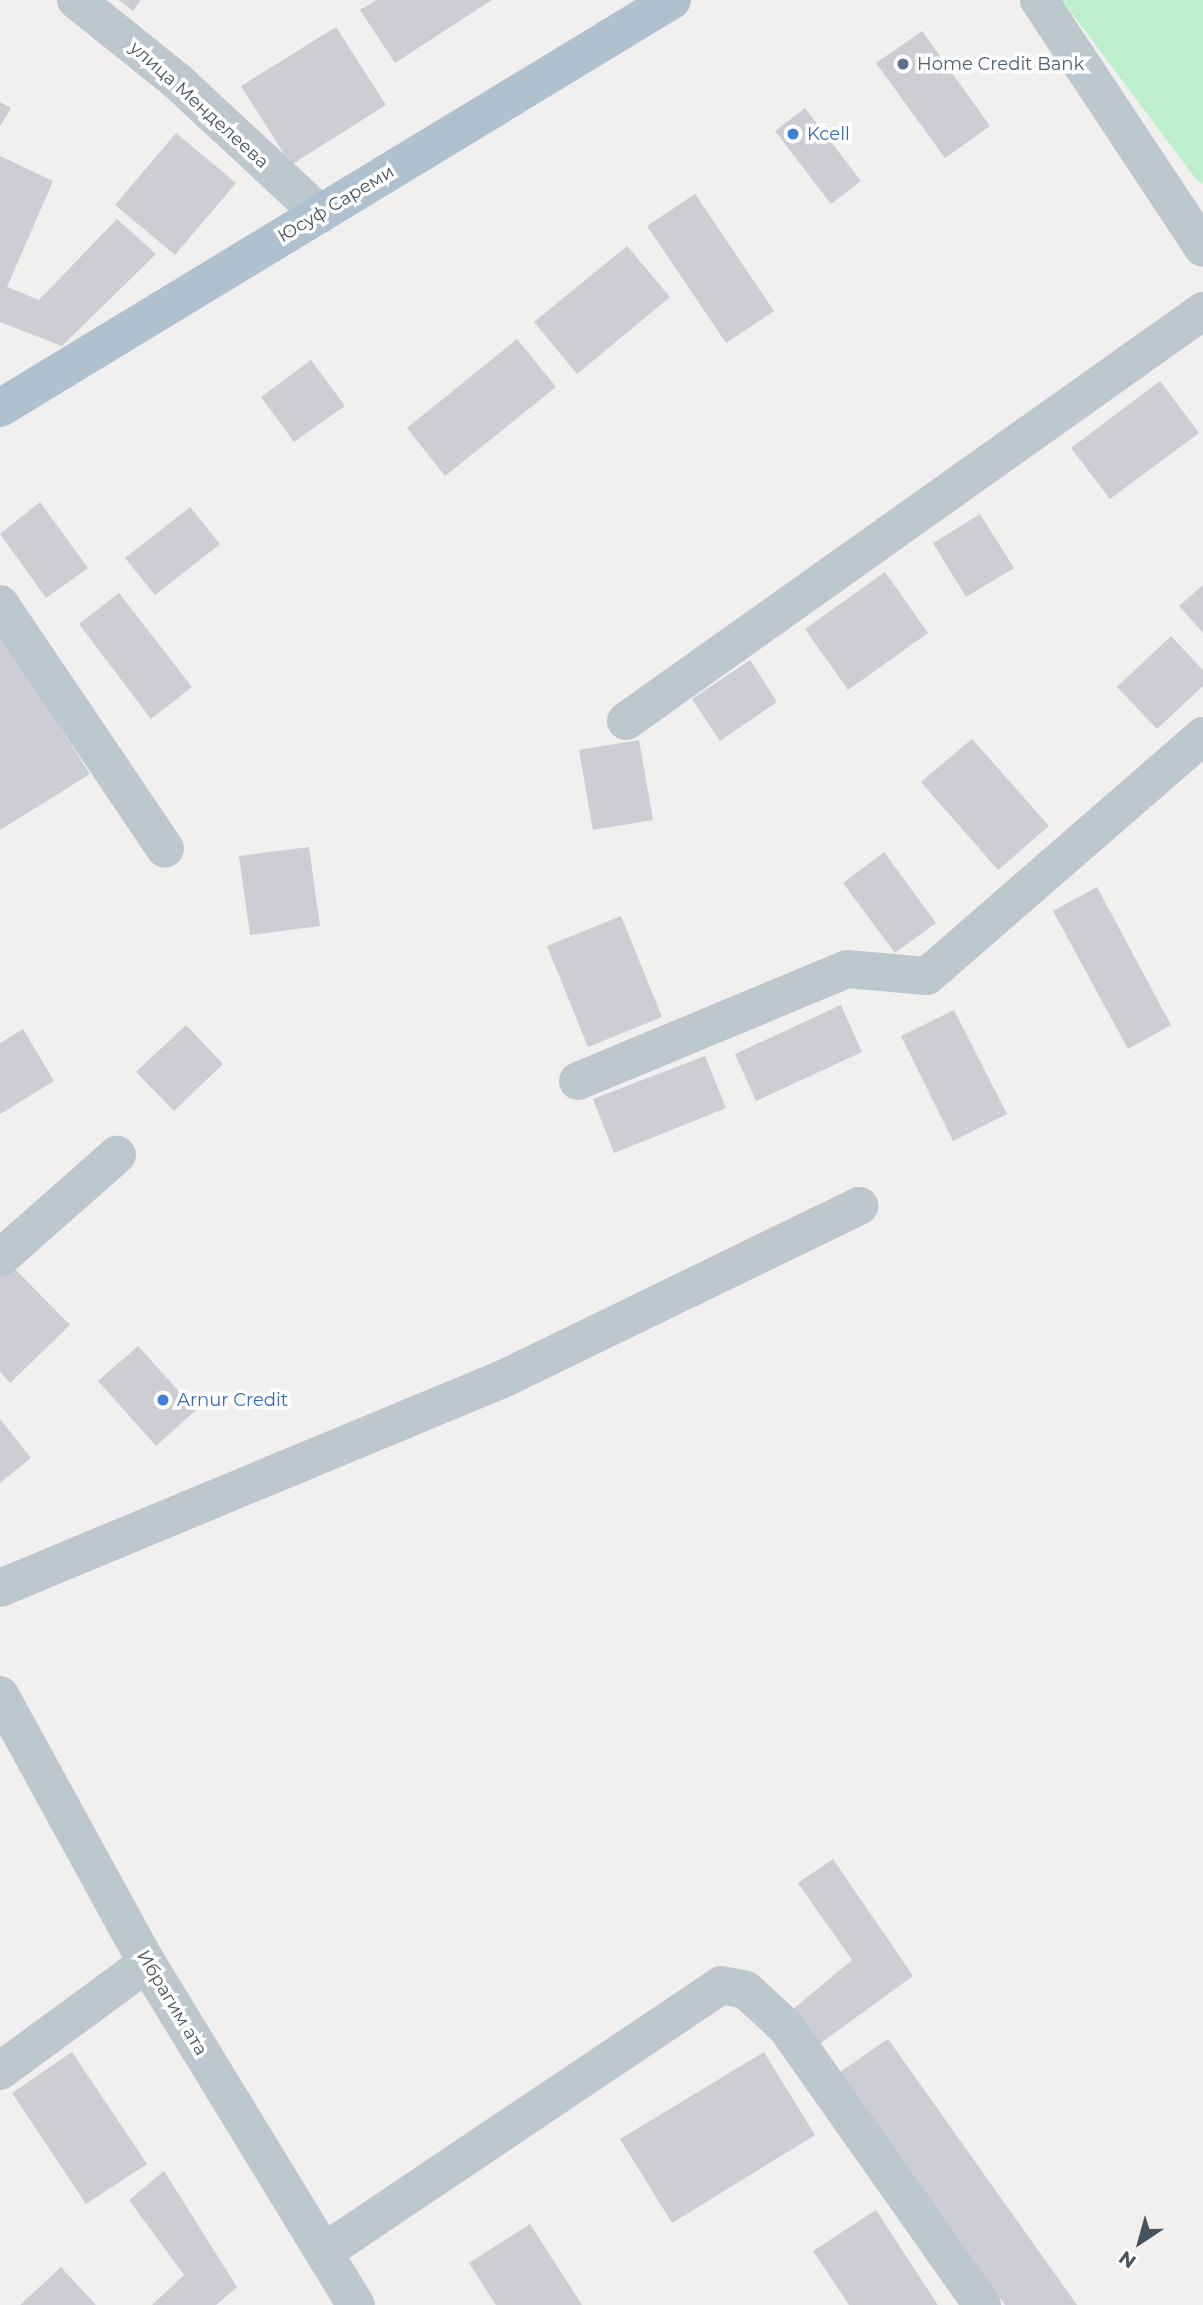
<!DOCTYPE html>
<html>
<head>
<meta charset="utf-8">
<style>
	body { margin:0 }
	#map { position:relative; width:1203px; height:2305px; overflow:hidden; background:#f2efef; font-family:Montserrat,sans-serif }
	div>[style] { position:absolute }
	.green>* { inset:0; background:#beefcf }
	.building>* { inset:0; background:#ccced4 }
	.minor>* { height:38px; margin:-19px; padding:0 19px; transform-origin:19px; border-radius:19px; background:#bdc7ce }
	.major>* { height:38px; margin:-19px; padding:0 19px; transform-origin:19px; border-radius:19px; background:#afc0ce }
	.dots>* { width:19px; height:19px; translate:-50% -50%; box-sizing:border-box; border:4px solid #fff; border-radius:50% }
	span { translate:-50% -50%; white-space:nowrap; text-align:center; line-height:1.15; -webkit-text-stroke:7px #fff; paint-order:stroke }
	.service-label { font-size:18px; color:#4e5e75 }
	.left { translate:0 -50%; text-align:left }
	.street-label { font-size:18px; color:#47535c }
	.shop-label { font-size:18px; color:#366cbe }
	.north { position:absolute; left:1105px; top:2207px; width:70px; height:70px; -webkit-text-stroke:5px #fff; paint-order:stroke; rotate:216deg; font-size:19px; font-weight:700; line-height:28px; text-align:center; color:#47535c }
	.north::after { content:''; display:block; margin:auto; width:24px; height:32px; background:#47535c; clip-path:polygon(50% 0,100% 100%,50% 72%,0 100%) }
</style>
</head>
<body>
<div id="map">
	<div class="green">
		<div style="clip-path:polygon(1062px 0,1203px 0,1203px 184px,1196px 179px)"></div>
	</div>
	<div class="building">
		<div style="clip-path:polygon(119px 0,141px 0,133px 11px)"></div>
		<div style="clip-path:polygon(377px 0,492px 0,395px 63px,360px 10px)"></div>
		<div style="clip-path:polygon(336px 27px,386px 105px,291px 165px,241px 86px)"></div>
		<div style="clip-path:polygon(922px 31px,990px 126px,945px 158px,876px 63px)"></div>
		<div style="clip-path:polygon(0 102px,11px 108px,0 126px)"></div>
		<div style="clip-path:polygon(805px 108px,861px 181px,831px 204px,775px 131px)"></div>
		<div style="clip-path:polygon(176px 133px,236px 183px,175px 255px,115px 205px)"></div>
		<div style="clip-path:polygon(0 156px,53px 181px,7px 287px,39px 300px,117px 219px,156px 254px,62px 346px,0 322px)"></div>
		<div style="clip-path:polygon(695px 194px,774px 311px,726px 343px,647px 226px)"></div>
		<div style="clip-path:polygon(627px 246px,670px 297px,577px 374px,534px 322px)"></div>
		<div style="clip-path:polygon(517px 339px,556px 387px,445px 476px,407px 428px)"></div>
		<div style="clip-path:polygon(311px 360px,345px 406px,294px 442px,261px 397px)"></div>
		<div style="clip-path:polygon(1160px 381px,1199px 433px,1110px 499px,1071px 448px)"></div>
		<div style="clip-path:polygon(40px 502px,88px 568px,46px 598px,0 534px)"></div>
		<div style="clip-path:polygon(190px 507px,220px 544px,155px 595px,125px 558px)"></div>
		<div style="clip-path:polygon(980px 514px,1014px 568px,966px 597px,933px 543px)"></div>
		<div style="clip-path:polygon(885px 572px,928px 633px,848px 690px,805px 629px)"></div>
		<div style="clip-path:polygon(1203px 585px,1203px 633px,1179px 606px)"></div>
		<div style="clip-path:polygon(119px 593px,192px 687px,151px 719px,79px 624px)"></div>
		<div style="clip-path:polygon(0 632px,90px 774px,0 830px)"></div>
		<div style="clip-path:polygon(1171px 636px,1203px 670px,1203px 686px,1157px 729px,1117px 687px)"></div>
		<div style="clip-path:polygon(750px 660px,777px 702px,720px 741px,692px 699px)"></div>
		<div style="clip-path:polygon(972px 739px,1049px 826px,998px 870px,921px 782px)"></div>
		<div style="clip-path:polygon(639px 740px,653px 820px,593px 830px,579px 750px)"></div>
		<div style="clip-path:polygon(309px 847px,320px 926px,250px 935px,239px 856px)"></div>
		<div style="clip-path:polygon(884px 852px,936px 923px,895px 953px,843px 883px)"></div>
		<div style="clip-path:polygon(1097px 887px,1171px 1025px,1128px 1049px,1053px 911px)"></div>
		<div style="clip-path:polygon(621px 916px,662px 1017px,588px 1047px,547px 946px)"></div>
		<div style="clip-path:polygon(841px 1005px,862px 1052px,756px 1101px,735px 1054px)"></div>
		<div style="clip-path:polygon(954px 1010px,1007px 1114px,953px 1141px,901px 1036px)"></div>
		<div style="clip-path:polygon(186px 1025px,223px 1064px,174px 1111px,136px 1072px)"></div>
		<div style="clip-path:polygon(23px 1029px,54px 1081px,0 1114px,0 1043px)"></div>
		<div style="clip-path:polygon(705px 1056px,726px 1108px,614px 1153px,593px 1099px)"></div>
		<div style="clip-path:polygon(7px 1261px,70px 1325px,10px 1383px,0 1372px,0 1269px)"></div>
		<div style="clip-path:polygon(138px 1346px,196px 1410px,156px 1446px,98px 1381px)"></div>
		<div style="clip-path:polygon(0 1419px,31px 1458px,0 1483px)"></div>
		<div style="clip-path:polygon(833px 1859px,913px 1976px,818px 2045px,792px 2010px,852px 1960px,798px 1883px)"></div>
		<div style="clip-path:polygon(888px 2039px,1077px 2305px,1005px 2305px,840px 2072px)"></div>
		<div style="clip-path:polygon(72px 2052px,147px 2164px,86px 2204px,12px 2093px)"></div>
		<div style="clip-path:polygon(764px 2052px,815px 2135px,672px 2223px,620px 2139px)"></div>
		<div style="clip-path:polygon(164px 2171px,237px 2287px,216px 2305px,152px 2305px,184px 2275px,129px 2200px)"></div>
		<div style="clip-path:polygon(876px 2210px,938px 2305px,849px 2305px,813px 2251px)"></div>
		<div style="clip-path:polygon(530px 2224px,582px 2305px,496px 2305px,469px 2263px)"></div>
		<div style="clip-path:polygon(61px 2267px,96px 2305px,20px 2305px)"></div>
	</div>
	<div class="minor">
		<div style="left:76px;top:0;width:128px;rotate:38.7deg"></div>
		<div style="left:176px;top:80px;width:197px;rotate:42.9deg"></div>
		<div style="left:1039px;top:0;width:297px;rotate:56.5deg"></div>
		<div style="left:0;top:604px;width:295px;rotate:56deg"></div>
		<div style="left:626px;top:721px;width:708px;rotate:-35.4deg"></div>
		<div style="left:578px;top:1081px;width:291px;rotate:-22.6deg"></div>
		<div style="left:847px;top:969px;width:80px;rotate:5deg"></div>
		<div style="left:927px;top:976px;width:366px;rotate:-41deg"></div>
		<div style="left:0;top:1258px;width:156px;rotate:-41.4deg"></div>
		<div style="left:0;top:1588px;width:547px;rotate:-22.58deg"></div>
		<div style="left:505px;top:1378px;width:394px;rotate:-25.9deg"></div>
		<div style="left:0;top:1695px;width:306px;rotate:61.3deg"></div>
		<div style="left:147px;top:1963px;width:401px;rotate:58.6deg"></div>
		<div style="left:0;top:2071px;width:182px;rotate:-36.3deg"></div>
		<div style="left:324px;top:2252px;width:478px;rotate:-33.9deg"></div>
		<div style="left:721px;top:1985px;width:25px;rotate:11deg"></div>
		<div style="left:746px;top:1990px;width:54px;rotate:42.8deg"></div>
		<div style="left:786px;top:2027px;width:340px;rotate:54.8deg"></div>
	</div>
	<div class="major">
		<div style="left:0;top:408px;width:786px;rotate:-31.26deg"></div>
	</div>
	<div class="dots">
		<div style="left:903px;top:64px;background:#5c6f8a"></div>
		<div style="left:793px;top:134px;background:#3f7fe0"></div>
		<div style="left:163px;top:1400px;background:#3f7fe0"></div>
	</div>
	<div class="service-label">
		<span class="left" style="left:917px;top:64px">Home Credit Bank</span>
	</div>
	<div class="street-label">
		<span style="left:199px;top:105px;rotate:42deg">улица Менделеева</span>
		<span style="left:336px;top:204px;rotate:-31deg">Юсуф Сареми</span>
		<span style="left:172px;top:2003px;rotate:59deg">Ибрагим ата</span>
	</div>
	<div class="shop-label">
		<span class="left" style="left:807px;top:134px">Kcell</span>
		<span class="left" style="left:177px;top:1400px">Arnur Credit</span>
	</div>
	<div class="north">N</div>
</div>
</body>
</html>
